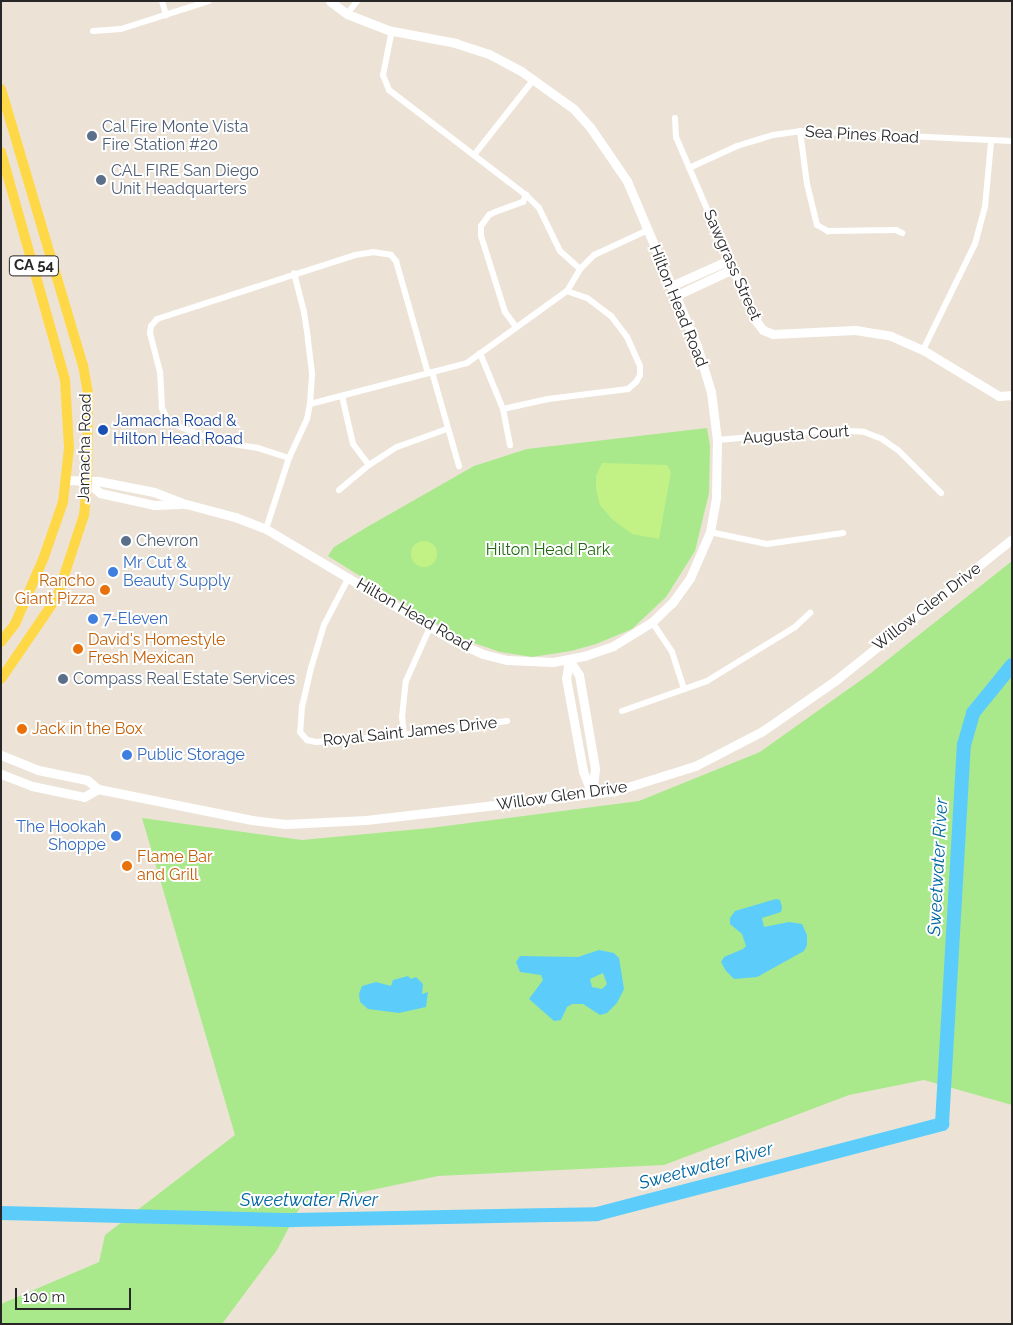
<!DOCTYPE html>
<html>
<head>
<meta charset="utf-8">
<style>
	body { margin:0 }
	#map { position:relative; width:1013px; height:1325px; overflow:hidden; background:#ece3d6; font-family:Raleway,sans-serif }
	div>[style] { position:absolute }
	.green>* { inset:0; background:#a9e98c }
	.pitch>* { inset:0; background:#c2f286 }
	.round { border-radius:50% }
	.water>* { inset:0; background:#5ccdfb }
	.river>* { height:14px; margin:-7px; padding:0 7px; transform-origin:7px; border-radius:7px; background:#5ccdfb }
	.street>* { height:6px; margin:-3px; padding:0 3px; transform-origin:3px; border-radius:3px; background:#fff }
	.secondary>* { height:9px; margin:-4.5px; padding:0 4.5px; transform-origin:4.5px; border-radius:4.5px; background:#fff }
	.primary>* { height:10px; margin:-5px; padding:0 5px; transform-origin:5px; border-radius:5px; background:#ffd848 }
	.dots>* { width:14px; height:14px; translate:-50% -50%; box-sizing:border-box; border:2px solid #fff; border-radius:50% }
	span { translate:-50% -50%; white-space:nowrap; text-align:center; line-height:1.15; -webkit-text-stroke:4px #fff; paint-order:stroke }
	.shield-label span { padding:1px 4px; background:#fff; border:1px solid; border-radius:4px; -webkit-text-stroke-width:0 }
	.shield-label { font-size:15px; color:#272727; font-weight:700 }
	.service-label { font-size:16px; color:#4e5e75 }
	.left { translate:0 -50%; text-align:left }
	.street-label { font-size:16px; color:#272727 }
	.transit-label { font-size:16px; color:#164399 }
	.park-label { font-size:16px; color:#226912 }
	.shop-label { font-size:16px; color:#366cbe }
	.right { translate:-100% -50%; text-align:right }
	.food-label { font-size:16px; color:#c56008 }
	.water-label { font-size:18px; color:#0066a2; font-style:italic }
	.frame { position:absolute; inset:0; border:2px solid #272727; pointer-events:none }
	.scale { position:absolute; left:15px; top:1288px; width:116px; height:22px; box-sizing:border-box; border:2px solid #272727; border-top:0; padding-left:6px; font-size:15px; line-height:18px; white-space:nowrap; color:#272727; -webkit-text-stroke:4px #fff; paint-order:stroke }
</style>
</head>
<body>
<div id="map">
	<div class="green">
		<div style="clip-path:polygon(707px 428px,710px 446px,709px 493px,695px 551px,666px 597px,632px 629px,596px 644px,571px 651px,532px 657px,500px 652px,457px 637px,328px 556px,334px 547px,367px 527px,474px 466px,527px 449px)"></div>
		<div style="clip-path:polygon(1012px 561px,1012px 1105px,924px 1080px,849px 1095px,664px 1165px,438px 1176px,301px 1205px,277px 1250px,222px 1324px,1px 1324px,1px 1304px,99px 1262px,105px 1235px,235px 1135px,142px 818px,302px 840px,430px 828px,639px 801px,760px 752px,871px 673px)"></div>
	</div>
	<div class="pitch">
		<div style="clip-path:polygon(602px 463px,667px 465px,671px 472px,659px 539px,632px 534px,612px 519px,600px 505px,596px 489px,596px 476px)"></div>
		<div class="round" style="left:411px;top:541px;width:26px;height:26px"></div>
	</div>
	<div class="water">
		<div style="clip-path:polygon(776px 899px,780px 900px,782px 907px,781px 912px,762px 918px,764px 927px,789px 922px,802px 924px,807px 935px,807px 945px,804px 951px,757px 977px,734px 979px,726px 971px,721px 962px,724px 957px,743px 949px,746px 946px,742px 934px,730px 924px,730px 918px,735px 911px)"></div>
		<div style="clip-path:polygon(evenodd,599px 950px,614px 953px,619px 958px,624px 989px,617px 1003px,607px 1013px,600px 1015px,583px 1004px,572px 1004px,567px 1007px,561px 1020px,554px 1021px,529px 999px,543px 980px,541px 975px,520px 972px,516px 962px,520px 956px,578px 957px,599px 950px,603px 973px,607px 984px,602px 989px,592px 987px,590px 979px,603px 973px)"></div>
		<div style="clip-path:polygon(408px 976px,411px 979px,416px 977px,423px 984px,422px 994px,428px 992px,426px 1007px,399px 1013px,368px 1009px,360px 1002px,359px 994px,362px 986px,376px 982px,391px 986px,393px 980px)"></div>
	</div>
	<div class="river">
		<div style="left:1px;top:1213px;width:292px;rotate:1.4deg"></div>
		<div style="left:293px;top:1220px;width:304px;rotate:-1.1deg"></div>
		<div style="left:597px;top:1214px;width:357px;rotate:-14.6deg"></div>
		<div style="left:942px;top:1124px;width:380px;rotate:-86.7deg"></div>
		<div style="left:964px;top:745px;width:33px;rotate:-74deg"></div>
		<div style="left:973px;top:713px;width:62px;rotate:-50.9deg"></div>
	</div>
	<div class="street">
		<div style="left:162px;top:1px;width:15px;rotate:74deg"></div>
		<div style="left:347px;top:14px;width:16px;rotate:-52deg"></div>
		<div style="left:392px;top:30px;width:46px;rotate:101.3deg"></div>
		<div style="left:383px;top:75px;width:16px;rotate:68deg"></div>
		<div style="left:389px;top:90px;width:173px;rotate:37.5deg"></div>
		<div style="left:526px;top:195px;width:18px;rotate:45deg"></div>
		<div style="left:539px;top:208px;width:48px;rotate:64deg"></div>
		<div style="left:560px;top:251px;width:27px;rotate:42deg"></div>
		<div style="left:93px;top:31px;width:28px;rotate:-4deg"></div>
		<div style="left:121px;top:29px;width:92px;rotate:-17.7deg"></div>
		<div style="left:675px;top:118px;width:19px;rotate:87deg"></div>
		<div style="left:676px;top:137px;width:134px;rotate:66.7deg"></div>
		<div style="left:800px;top:131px;width:53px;rotate:82.5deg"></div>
		<div style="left:807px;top:184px;width:42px;rotate:76.3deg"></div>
		<div style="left:817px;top:225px;width:13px;rotate:29deg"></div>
		<div style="left:828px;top:231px;width:68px;rotate:-0.8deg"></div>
		<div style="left:896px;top:230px;width:7px;rotate:27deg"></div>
		<div style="left:474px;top:155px;width:97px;rotate:-51.7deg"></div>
		<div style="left:689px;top:168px;width:53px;rotate:-24.6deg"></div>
		<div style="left:737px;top:146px;width:38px;rotate:-17deg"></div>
		<div style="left:773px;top:135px;width:27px;rotate:-8deg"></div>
		<div style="left:800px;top:131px;width:212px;rotate:2.7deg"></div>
		<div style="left:567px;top:291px;width:26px;rotate:-59deg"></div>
		<div style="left:580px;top:269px;width:20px;rotate:-45deg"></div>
		<div style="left:594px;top:255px;width:60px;rotate:-24.8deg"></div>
		<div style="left:516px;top:327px;width:19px;rotate:-126deg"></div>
		<div style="left:505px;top:312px;width:80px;rotate:-107.5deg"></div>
		<div style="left:481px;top:236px;width:10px;rotate:-90deg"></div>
		<div style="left:481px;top:226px;width:14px;rotate:-54deg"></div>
		<div style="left:489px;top:215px;width:7px;rotate:-27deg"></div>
		<div style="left:495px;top:212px;width:30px;rotate:-20deg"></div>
		<div style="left:523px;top:202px;width:8px;rotate:-67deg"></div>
		<div style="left:923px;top:350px;width:118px;rotate:-63.9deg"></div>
		<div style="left:975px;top:244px;width:38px;rotate:-75deg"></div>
		<div style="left:985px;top:207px;width:65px;rotate:-84.7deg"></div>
		<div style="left:480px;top:353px;width:61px;rotate:67.7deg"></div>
		<div style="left:503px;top:409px;width:37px;rotate:79deg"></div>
		<div style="left:432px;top:372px;width:98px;rotate:74deg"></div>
		<div style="left:342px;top:396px;width:49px;rotate:77.1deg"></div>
		<div style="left:353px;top:444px;width:26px;rotate:53deg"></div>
		<div style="left:310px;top:404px;width:162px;rotate:-14.6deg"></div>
		<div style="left:467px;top:363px;width:123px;rotate:-35.8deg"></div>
		<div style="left:503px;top:409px;width:46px;rotate:-12.5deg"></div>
		<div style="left:548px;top:399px;width:81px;rotate:-7.1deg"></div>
		<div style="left:628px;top:389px;width:11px;rotate:-41deg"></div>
		<div style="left:636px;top:382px;width:8px;rotate:-60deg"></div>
		<div style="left:640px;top:375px;width:9px;rotate:-90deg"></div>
		<div style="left:640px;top:366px;width:32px;rotate:-114deg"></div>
		<div style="left:627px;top:337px;width:26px;rotate:-127deg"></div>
		<div style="left:611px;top:316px;width:30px;rotate:-143deg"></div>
		<div style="left:587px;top:298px;width:21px;rotate:-161deg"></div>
		<div style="left:717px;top:440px;width:114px;rotate:-5deg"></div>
		<div style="left:831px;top:430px;width:33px;rotate:3deg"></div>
		<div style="left:864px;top:432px;width:19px;rotate:21deg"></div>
		<div style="left:882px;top:439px;width:19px;rotate:35deg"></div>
		<div style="left:898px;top:450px;width:61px;rotate:45deg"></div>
		<div style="left:289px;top:458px;width:33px;rotate:-162deg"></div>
		<div style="left:258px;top:448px;width:44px;rotate:-170.8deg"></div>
		<div style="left:215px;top:441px;width:50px;rotate:-157.6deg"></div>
		<div style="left:169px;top:422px;width:16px;rotate:-117deg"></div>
		<div style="left:162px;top:408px;width:36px;rotate:-93deg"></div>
		<div style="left:160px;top:372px;width:40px;rotate:-104.4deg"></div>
		<div style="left:150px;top:333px;width:7px;rotate:-82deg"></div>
		<div style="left:151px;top:326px;width:9px;rotate:-49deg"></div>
		<div style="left:157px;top:319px;width:208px;rotate:-17.9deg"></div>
		<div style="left:355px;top:255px;width:18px;rotate:-9deg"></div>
		<div style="left:373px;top:252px;width:18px;rotate:9deg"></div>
		<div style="left:391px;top:255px;width:8px;rotate:50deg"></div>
		<div style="left:396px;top:261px;width:116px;rotate:74.1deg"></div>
		<div style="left:339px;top:490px;width:39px;rotate:-40deg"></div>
		<div style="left:369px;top:465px;width:33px;rotate:-33deg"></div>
		<div style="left:397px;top:447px;width:53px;rotate:-19.8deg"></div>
		<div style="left:266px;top:529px;width:75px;rotate:-72.1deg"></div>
		<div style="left:289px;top:458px;width:43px;rotate:-65.2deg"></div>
		<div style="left:307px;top:419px;width:15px;rotate:-79deg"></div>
		<div style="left:310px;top:404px;width:31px;rotate:-86deg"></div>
		<div style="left:312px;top:373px;width:35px;rotate:-97deg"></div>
		<div style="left:308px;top:338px;width:26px;rotate:-99deg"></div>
		<div style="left:304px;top:312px;width:40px;rotate:-104.4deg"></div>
		<div style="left:710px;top:532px;width:58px;rotate:11.9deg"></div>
		<div style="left:767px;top:544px;width:77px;rotate:-8.2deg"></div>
		<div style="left:349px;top:577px;width:54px;rotate:117.5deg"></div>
		<div style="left:324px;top:625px;width:45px;rotate:106.8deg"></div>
		<div style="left:311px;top:668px;width:39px;rotate:103deg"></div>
		<div style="left:302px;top:706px;width:26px;rotate:94deg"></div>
		<div style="left:300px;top:732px;width:11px;rotate:49deg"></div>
		<div style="left:307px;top:740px;width:9px;rotate:13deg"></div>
		<div style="left:316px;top:742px;width:88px;rotate:-4.5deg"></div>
		<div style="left:404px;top:735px;width:104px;rotate:-7.7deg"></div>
		<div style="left:652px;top:622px;width:36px;rotate:56deg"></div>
		<div style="left:672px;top:652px;width:39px;rotate:72deg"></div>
		<div style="left:622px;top:711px;width:90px;rotate:-19.4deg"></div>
		<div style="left:707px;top:681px;width:103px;rotate:-31.5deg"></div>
		<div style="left:795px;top:627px;width:21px;rotate:-43deg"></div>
		<div style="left:404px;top:735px;width:18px;rotate:-96deg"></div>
		<div style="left:402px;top:717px;width:36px;rotate:-84deg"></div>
		<div style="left:406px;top:681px;width:59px;rotate:-66deg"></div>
	</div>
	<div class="secondary">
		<div style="left:671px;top:286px;width:64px;rotate:-24.1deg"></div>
		<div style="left:729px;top:260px;width:67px;rotate:66.1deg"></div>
		<div style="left:756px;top:321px;width:11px;rotate:52deg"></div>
		<div style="left:763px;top:330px;width:11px;rotate:22deg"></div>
		<div style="left:773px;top:334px;width:82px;rotate:-2.8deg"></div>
		<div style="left:855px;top:330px;width:36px;rotate:9deg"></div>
		<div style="left:891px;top:336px;width:35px;rotate:24deg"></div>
		<div style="left:923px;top:350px;width:89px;rotate:31.2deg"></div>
		<div style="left:999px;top:396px;width:13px;rotate:-4deg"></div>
		<div style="left:675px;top:296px;width:64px;rotate:-25deg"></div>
		<div style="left:66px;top:480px;width:32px;rotate:2deg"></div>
		<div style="left:98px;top:481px;width:57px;rotate:11.1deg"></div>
		<div style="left:154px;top:492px;width:34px;rotate:21deg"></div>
		<div style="left:186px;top:504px;width:51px;rotate:14.9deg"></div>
		<div style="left:235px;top:517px;width:33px;rotate:21deg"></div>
		<div style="left:266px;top:529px;width:219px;rotate:30.8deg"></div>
		<div style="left:454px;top:641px;width:32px;rotate:24deg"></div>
		<div style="left:483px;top:654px;width:25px;rotate:14deg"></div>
		<div style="left:507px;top:660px;width:46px;rotate:2.5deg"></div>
		<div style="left:553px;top:662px;width:32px;rotate:-11deg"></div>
		<div style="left:584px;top:656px;width:31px;rotate:-19deg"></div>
		<div style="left:613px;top:646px;width:46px;rotate:-31.6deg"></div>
		<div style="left:652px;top:622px;width:28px;rotate:-44deg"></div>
		<div style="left:672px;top:603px;width:31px;rotate:-54deg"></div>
		<div style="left:690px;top:578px;width:50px;rotate:-66.5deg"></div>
		<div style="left:710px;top:532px;width:36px;rotate:-80deg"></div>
		<div style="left:716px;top:497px;width:57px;rotate:-89deg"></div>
		<div style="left:717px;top:440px;width:48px;rotate:-97.1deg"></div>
		<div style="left:711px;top:392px;width:48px;rotate:-106.9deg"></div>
		<div style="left:697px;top:346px;width:179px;rotate:-113deg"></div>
		<div style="left:627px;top:181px;width:65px;rotate:-124.4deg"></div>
		<div style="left:590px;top:127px;width:24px;rotate:-132deg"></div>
		<div style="left:574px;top:109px;width:65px;rotate:-144.4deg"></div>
		<div style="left:521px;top:71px;width:36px;rotate:-152deg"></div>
		<div style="left:489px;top:54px;width:35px;rotate:-162deg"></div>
		<div style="left:456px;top:43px;width:69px;rotate:-169.2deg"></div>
		<div style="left:388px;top:30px;width:44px;rotate:-158.7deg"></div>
		<div style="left:347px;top:14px;width:21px;rotate:-143deg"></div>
		<div style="left:87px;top:482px;width:17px;rotate:40deg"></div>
		<div style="left:100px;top:493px;width:55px;rotate:12.5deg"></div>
		<div style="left:154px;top:505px;width:26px;rotate:-2deg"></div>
		<div style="left:569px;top:660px;width:18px;rotate:56deg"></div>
		<div style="left:579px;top:675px;width:95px;rotate:80.3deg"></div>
		<div style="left:595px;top:769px;width:25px;rotate:97deg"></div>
		<div style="left:569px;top:660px;width:18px;rotate:99deg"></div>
		<div style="left:566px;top:678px;width:95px;rotate:79.6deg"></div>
		<div style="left:583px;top:771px;width:22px;rotate:69deg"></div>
		<div style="left:1px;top:755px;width:40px;rotate:22deg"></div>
		<div style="left:38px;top:770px;width:50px;rotate:11.5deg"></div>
		<div style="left:87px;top:780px;width:14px;rotate:39deg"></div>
		<div style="left:98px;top:789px;width:157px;rotate:11.4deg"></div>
		<div style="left:252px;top:820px;width:33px;rotate:7deg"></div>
		<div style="left:285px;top:824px;width:81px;rotate:-2.8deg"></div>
		<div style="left:366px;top:820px;width:251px;rotate:-6.6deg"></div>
		<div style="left:615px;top:791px;width:84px;rotate:-17.4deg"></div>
		<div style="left:695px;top:766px;width:74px;rotate:-27.3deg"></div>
		<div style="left:761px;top:732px;width:91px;rotate:-34.7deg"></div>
		<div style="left:836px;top:680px;width:226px;rotate:-38.7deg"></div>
		<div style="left:1px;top:774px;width:33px;rotate:21deg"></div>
		<div style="left:32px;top:786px;width:53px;rotate:11.9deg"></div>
		<div style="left:84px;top:797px;width:16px;rotate:-30deg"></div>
	</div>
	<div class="primary">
		<div style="left:1px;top:89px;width:288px;rotate:73.5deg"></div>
		<div style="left:83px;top:365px;width:27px;rotate:80deg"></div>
		<div style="left:88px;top:392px;width:90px;rotate:90.6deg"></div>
		<div style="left:87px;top:482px;width:33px;rotate:95deg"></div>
		<div style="left:84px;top:515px;width:86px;rotate:108.2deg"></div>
		<div style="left:57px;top:597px;width:99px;rotate:124.3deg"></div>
		<div style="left:1px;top:152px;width:237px;rotate:74.3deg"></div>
		<div style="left:65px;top:380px;width:68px;rotate:86.6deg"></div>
		<div style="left:69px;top:448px;width:54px;rotate:96.3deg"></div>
		<div style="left:63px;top:502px;width:58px;rotate:109.1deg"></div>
		<div style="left:44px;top:557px;width:73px;rotate:113.4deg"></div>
		<div style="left:15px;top:624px;width:23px;rotate:128deg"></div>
	</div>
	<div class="dots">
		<div style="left:92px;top:136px;background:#5c6f8a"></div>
		<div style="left:101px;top:180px;background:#5c6f8a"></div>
		<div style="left:103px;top:430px;background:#1a4fb4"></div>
		<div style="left:126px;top:541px;background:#5c6f8a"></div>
		<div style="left:113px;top:572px;background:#3f7fe0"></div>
		<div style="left:105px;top:590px;background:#e8710a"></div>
		<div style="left:93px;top:619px;background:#3f7fe0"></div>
		<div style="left:78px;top:649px;background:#e8710a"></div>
		<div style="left:63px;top:679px;background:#5c6f8a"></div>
		<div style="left:22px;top:729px;background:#e8710a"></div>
		<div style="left:127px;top:755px;background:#3f7fe0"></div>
		<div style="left:116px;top:836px;background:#3f7fe0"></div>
		<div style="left:127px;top:866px;background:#e8710a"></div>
	</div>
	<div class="shield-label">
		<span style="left:34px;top:266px">CA 54</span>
	</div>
	<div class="service-label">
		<span class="left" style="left:102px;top:136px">Cal Fire Monte Vista<br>Fire Station #20</span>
		<span class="left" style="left:111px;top:180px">CAL FIRE San Diego<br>Unit Headquarters</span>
		<span class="left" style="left:136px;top:541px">Chevron</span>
		<span class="left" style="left:73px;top:679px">Compass Real Estate Services</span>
	</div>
	<div class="street-label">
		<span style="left:862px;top:135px;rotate:3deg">Sea Pines Road</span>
		<span style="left:732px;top:265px;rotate:66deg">Sawgrass Street</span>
		<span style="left:678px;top:306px;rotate:68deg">Hilton Head Road</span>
		<span style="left:796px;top:435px;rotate:-4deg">Augusta Court</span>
		<span style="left:85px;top:448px;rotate:-89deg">Jamacha Road</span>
		<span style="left:927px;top:607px;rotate:-38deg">Willow Glen Drive</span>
		<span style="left:414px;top:615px;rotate:30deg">Hilton Head Road</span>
		<span style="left:410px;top:732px;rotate:-6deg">Royal Saint James Drive</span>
		<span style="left:562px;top:796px;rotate:-8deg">Willow Glen Drive</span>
	</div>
	<div class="transit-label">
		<span class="left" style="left:113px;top:430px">Jamacha Road &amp;<br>Hilton Head Road</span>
	</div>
	<div class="park-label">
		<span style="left:548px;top:550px">Hilton Head Park</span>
	</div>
	<div class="shop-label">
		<span class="left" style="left:123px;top:572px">Mr Cut &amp;<br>Beauty Supply</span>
		<span class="left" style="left:103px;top:619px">7-Eleven</span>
		<span class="left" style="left:137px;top:755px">Public Storage</span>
		<span class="right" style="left:106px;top:836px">The Hookah<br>Shoppe</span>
	</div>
	<div class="food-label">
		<span class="right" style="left:95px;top:590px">Rancho<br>Giant Pizza</span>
		<span class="left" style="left:88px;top:649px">David's Homestyle<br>Fresh Mexican</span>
		<span class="left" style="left:32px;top:729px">Jack in the Box</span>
		<span class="left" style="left:137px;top:866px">Flame Bar<br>and Grill</span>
	</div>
	<div class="water-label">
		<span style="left:938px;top:867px;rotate:-87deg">Sweetwater River</span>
		<span style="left:706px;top:1166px;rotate:-15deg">Sweetwater River</span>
		<span style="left:309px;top:1200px">Sweetwater River</span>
	</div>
	<div class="frame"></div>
	<div class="scale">100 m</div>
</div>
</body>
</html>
